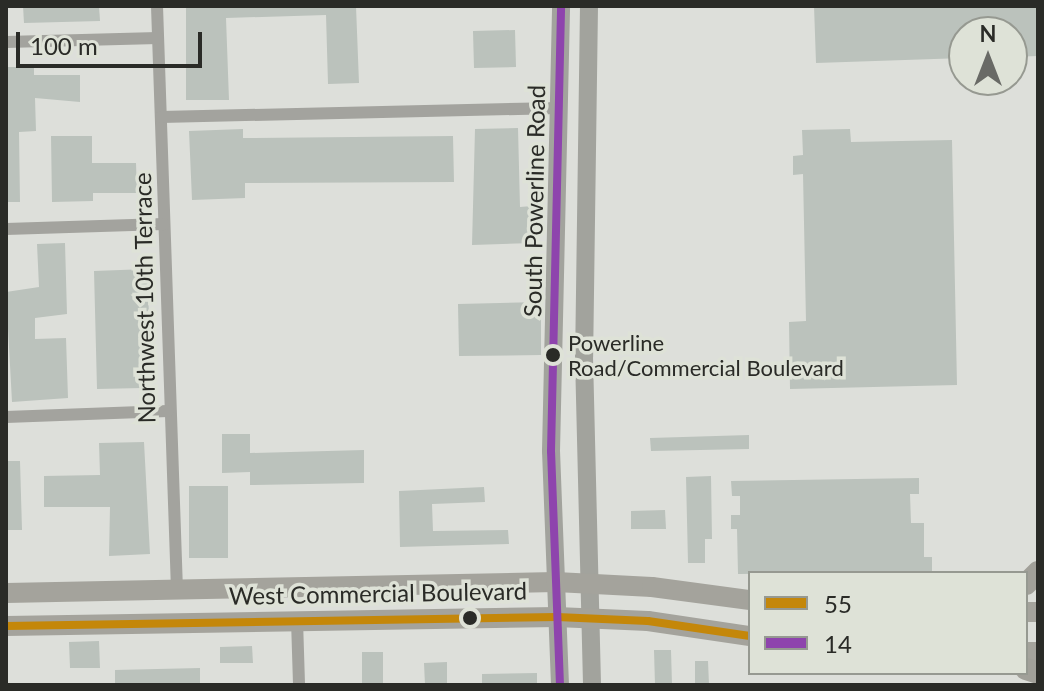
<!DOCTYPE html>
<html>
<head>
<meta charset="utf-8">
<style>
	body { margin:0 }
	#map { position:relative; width:1044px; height:691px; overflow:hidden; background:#dddfda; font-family:Lato,sans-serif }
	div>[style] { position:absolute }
	.building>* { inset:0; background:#bbc2bc }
	.minor>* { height:12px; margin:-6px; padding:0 6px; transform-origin:6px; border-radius:6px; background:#a3a39e }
	.secondary>* { height:18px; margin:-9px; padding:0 9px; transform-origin:9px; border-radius:9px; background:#a2a39d }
	.trunk>* { height:20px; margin:-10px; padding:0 10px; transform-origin:10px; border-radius:10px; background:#a4a39c }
	.motorway>* { height:22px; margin:-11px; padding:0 11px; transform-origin:11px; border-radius:11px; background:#a1a099 }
	.bus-1>* { height:8px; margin:-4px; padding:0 4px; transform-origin:4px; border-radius:4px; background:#c4870a }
	.bus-2>* { height:8px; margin:-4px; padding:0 4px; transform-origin:4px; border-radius:4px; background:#8e44ad }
	.dots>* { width:22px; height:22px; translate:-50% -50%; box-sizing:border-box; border:4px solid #dee2d7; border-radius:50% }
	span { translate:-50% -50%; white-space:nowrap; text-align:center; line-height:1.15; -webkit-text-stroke:7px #dee2d7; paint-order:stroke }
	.bus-label { font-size:22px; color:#2a2b27 }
	.left { translate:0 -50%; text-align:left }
	.street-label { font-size:24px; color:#2a2b27 }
	.frame { position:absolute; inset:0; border:8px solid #2a2b27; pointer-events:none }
	.legend { position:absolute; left:748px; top:571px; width:280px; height:104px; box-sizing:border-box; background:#dee2d7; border:2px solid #969991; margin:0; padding:10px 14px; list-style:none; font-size:24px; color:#2a2b27 }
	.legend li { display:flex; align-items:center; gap:16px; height:40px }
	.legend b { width:40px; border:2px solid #969991 }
	.north { position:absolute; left:948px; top:16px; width:80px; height:80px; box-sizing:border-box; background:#dee2d7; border:2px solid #969991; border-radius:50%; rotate:0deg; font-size:22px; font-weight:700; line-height:32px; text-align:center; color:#2a2b27 }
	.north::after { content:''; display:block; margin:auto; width:28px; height:36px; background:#696a66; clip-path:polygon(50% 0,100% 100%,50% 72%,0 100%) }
	.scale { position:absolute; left:16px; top:32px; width:186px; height:36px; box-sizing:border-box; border:4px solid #2a2b27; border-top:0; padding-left:10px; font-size:24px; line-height:28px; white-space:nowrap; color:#2a2b27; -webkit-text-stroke:6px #dee2d7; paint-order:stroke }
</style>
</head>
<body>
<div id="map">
	<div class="building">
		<div style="clip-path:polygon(23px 6px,99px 6px,100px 21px,24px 23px)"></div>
		<div style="clip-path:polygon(186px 6px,356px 6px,359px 83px,328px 84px,326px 15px,226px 18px,229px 100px,186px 100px)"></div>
		<div style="clip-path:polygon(814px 6px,1038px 6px,1038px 56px,1012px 57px,1012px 32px,964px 32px,964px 58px,816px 63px)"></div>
		<div style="clip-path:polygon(515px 30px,516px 67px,474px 68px,473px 31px)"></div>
		<div style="clip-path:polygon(6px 67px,34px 67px,34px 75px,80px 75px,80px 102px,35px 98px,36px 131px,19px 132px,20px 202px,6px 202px)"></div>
		<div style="clip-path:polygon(518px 128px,520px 207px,532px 206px,533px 243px,472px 245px,475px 129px)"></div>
		<div style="clip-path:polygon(243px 129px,243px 138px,453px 136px,454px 182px,245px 183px,245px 198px,192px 200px,189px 131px)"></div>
		<div style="clip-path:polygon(850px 129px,851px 142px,952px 140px,957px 385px,790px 389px,789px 322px,806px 321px,803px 174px,793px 175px,793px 156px,803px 155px,802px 130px)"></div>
		<div style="clip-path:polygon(51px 136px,92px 136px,92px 163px,136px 163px,137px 193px,93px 193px,93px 201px,52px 202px)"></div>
		<div style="clip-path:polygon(65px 243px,67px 314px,35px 318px,35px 339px,66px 338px,68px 398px,12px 402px,6px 292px,39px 287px,37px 244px)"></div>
		<div style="clip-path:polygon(147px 269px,149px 315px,140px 316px,142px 388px,97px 389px,94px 271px)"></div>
		<div style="clip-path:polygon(541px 302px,541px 355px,459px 356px,458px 304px)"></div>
		<div style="clip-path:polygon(222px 434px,250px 434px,250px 453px,364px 450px,364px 483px,250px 485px,250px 472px,222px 473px)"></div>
		<div style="clip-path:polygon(749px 435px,749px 449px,651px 451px,650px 438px)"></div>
		<div style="clip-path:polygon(144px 442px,150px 554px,109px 556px,110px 507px,44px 507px,44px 476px,100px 475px,99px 443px)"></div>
		<div style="clip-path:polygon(6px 461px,20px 461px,22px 530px,6px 530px)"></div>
		<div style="clip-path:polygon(711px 476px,712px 539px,705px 539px,705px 563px,688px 563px,686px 477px)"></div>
		<div style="clip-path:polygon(919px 478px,919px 494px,910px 494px,911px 523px,924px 523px,924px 557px,932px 557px,932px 572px,738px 574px,737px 529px,731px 529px,731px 515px,740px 515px,740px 496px,732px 496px,731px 481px)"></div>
		<div style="clip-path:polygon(189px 486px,228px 486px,228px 558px,189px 558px)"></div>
		<div style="clip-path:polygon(484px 487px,485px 502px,432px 504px,433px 531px,508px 530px,509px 544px,400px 547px,399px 491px)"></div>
		<div style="clip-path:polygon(665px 510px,666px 529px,631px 529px,631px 511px)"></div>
		<div style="clip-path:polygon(99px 641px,100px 668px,70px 668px,69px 642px)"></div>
		<div style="clip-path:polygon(252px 646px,253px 663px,220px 663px,220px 647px)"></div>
		<div style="clip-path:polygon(654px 650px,671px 650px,672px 685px,655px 685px)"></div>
		<div style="clip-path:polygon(362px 652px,383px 652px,383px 685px,362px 685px)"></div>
		<div style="clip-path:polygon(695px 661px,708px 661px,709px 685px,695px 685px)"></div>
		<div style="clip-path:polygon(447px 662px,447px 685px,425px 685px,424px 663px)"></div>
		<div style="clip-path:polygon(200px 668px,200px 685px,115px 685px,115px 670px)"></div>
		<div style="clip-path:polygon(537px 673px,537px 685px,482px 685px,482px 674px)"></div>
	</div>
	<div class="minor">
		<div style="left:157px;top:6px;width:583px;rotate:88.04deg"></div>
		<div style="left:6px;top:42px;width:152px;rotate:-1.5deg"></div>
		<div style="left:161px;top:117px;width:399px;rotate:-1.3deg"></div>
		<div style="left:6px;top:229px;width:158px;rotate:-1.8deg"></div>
		<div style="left:6px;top:417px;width:162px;rotate:-2.1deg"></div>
		<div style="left:297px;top:620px;width:65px;rotate:88.2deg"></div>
	</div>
	<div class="secondary">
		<div style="left:589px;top:6px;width:351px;rotate:90.8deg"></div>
		<div style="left:584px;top:357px;width:328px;rotate:88.6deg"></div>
		<div style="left:560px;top:685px;width:234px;rotate:-92.2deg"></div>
		<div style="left:551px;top:451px;width:445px;rotate:-88.7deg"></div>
	</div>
	<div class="trunk">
		<div style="left:6px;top:593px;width:550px;rotate:-1.15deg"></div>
		<div style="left:556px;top:582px;width:96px;rotate:3deg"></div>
		<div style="left:652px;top:587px;width:99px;rotate:7.6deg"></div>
		<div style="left:1026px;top:612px;width:12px"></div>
		<div style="left:6px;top:626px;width:551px;rotate:-0.94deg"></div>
		<div style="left:557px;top:617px;width:91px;rotate:2.5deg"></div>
		<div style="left:648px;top:621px;width:103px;rotate:8.4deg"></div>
		<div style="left:1026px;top:652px;width:12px"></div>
	</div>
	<div class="motorway">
		<div style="left:1026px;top:584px;width:17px;rotate:-45deg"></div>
		<div style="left:1026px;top:669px;width:13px;rotate:18deg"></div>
	</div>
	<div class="bus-1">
		<div style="left:6px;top:626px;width:551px;rotate:-0.94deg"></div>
		<div style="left:557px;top:617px;width:91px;rotate:2.5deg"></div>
		<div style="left:648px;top:621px;width:103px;rotate:8.4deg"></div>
	</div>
	<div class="bus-2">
		<div style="left:560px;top:685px;width:234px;rotate:-92.2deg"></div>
		<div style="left:551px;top:451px;width:445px;rotate:-88.7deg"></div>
	</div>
	<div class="dots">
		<div style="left:553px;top:355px;background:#2a2b27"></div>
		<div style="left:470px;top:618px;background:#2a2b27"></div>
	</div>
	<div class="bus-label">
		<span class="left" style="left:568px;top:355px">Powerline<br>Road/Commercial Boulevard</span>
	</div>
	<div class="street-label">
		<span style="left:534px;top:201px;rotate:-89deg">South Powerline Road</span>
		<span style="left:144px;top:298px;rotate:-91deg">Northwest 10th Terrace</span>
		<span style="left:378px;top:593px;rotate:-1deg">West Commercial Boulevard</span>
	</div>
	<div class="frame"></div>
	<ul class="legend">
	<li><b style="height:10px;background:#c4870a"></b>55</li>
	<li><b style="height:10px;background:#8e44ad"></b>14</li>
	</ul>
	<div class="north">N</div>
	<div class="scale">100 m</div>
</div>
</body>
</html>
